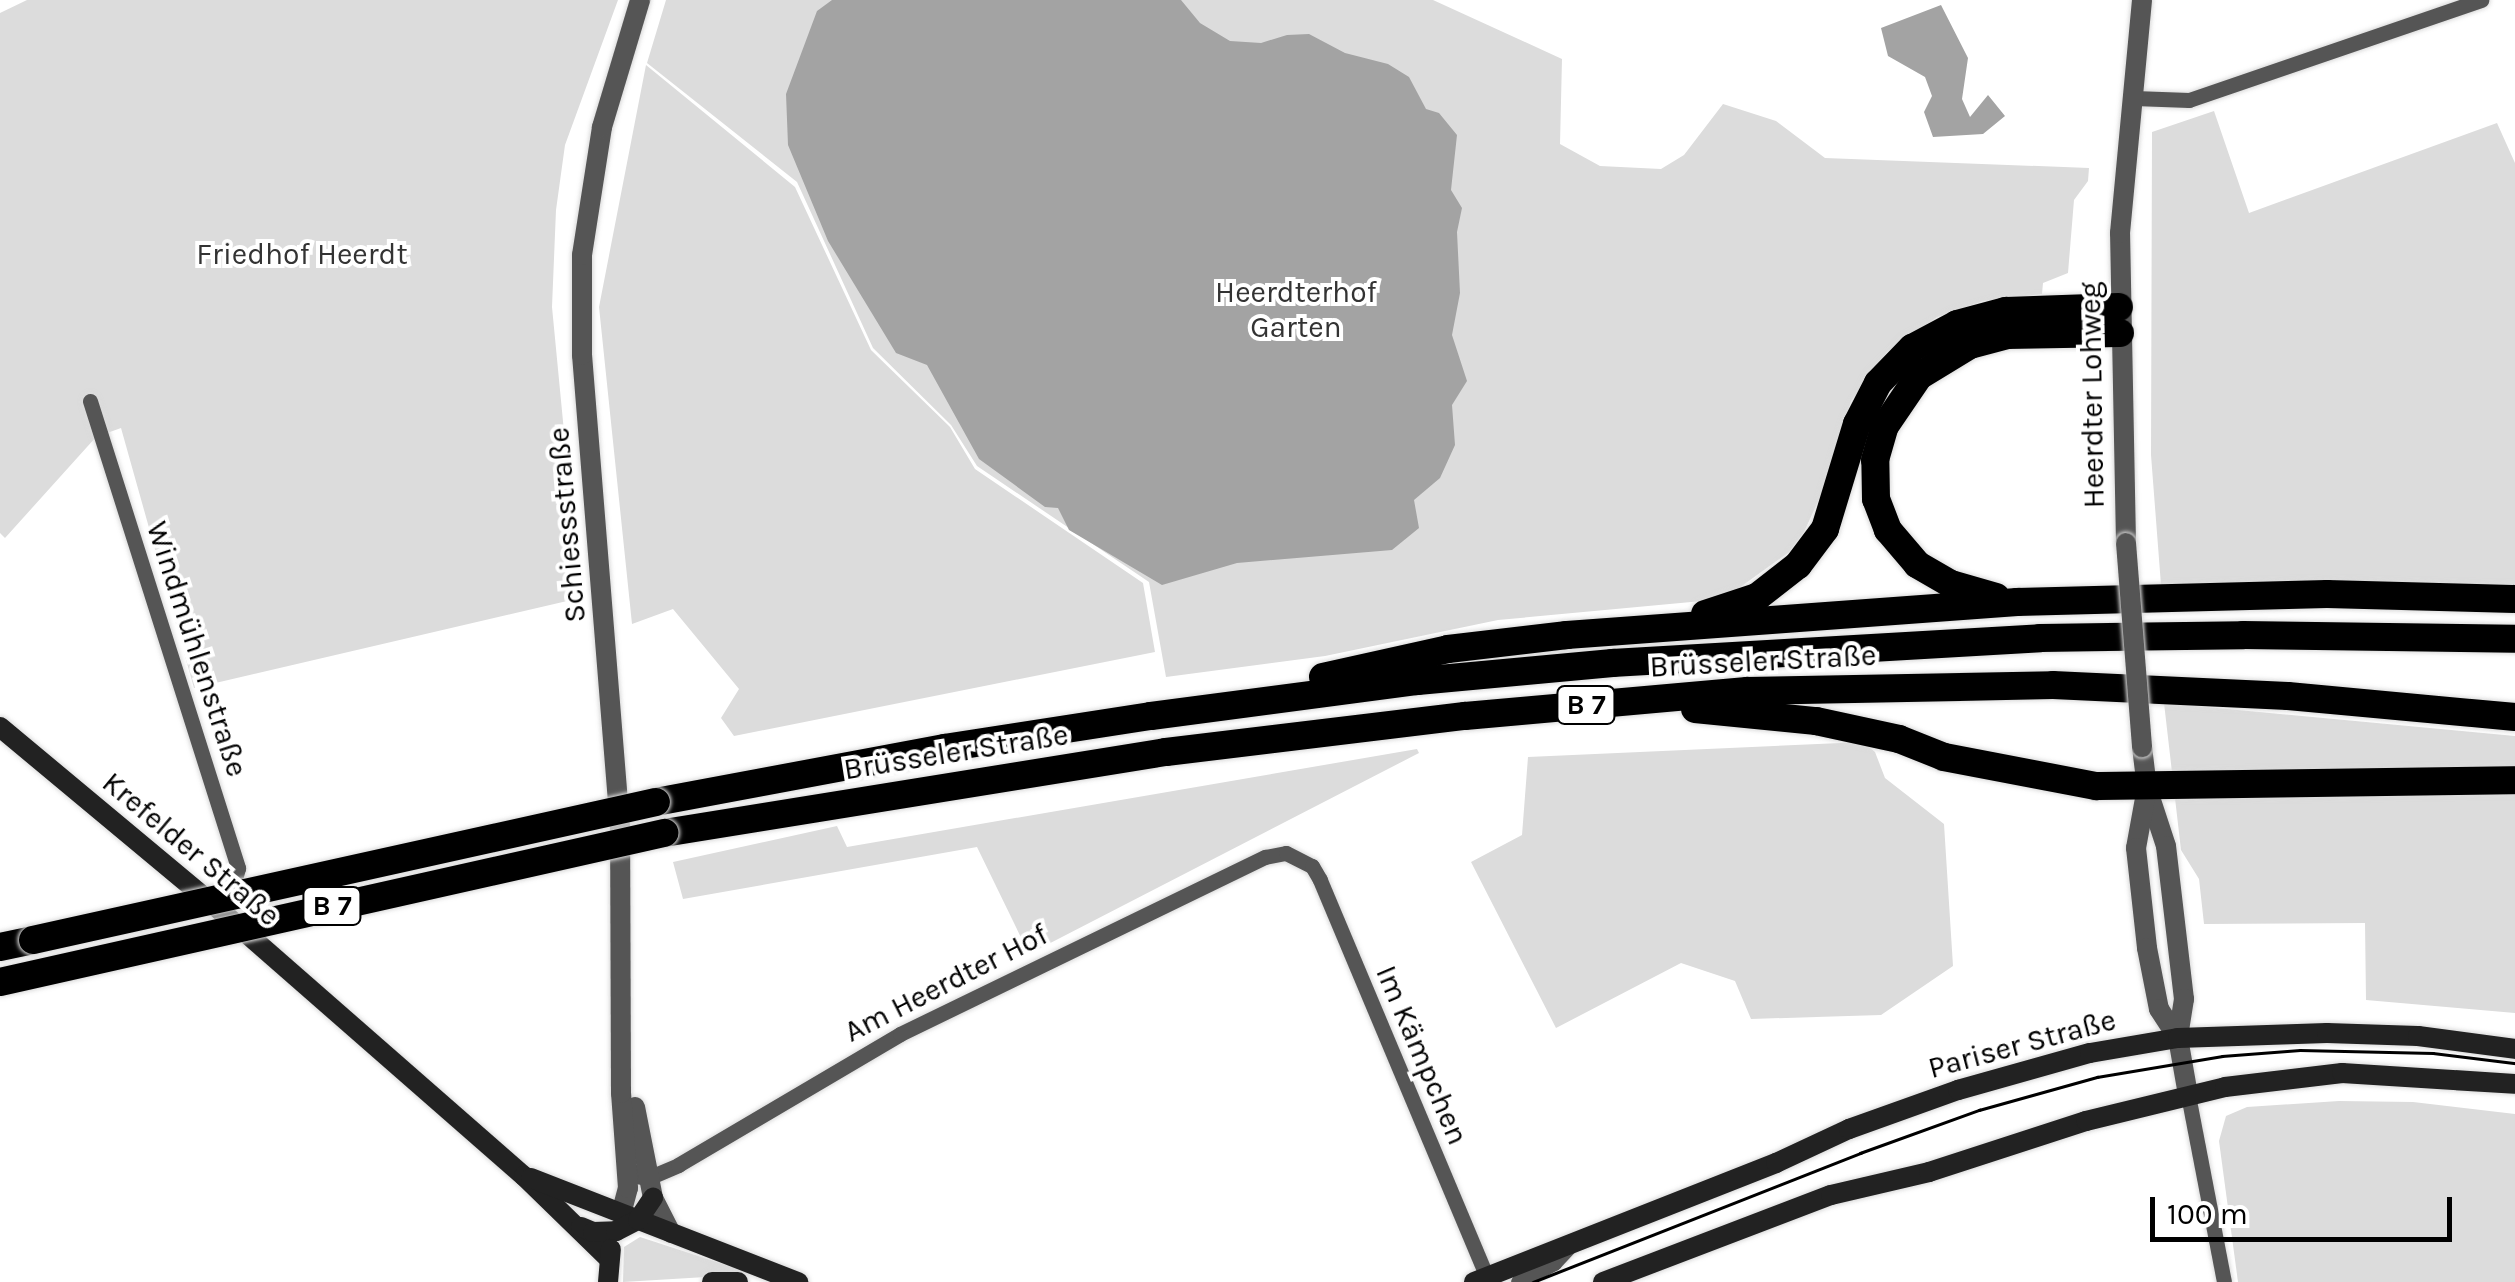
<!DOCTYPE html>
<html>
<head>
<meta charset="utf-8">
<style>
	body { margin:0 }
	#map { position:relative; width:2515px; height:1282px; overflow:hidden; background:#fff; font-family:Karla,sans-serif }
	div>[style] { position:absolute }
	.green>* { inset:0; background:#dcdcdc }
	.water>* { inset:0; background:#a3a3a3 }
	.roads { filter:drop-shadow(0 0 2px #dbdbdb) drop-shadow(0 0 2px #dbdbdb) }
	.minor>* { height:15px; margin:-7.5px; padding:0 7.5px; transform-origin:7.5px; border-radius:7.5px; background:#555 }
	.tertiary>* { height:20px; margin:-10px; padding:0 10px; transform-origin:10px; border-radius:10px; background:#555 }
	.secondary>* { height:20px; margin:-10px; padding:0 10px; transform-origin:10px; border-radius:10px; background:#222 }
	.trunk>* { height:28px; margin:-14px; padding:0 14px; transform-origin:14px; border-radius:14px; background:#000 }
	.tram>* { height:2.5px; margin:-1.25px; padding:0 1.25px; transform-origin:1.25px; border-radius:1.25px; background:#000 }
	.bridges { filter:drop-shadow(0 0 2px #dbdbdb) drop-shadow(0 0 2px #dbdbdb) }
	.tertiary-bridge>* { height:20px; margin:-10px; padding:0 10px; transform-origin:10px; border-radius:10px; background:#555 }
	.trunk-bridge>* { height:28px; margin:-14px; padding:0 14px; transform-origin:14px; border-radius:14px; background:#000 }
	span { translate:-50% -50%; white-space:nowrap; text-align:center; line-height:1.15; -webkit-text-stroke:8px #fff; paint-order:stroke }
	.shield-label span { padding:2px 8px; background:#fff; border:2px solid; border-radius:8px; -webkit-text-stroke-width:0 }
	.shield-label { font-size:28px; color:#000; font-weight:700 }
	.park-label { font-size:30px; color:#333 }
	.street-label { font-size:30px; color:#000 }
	.scale { position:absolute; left:2150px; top:1197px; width:302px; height:45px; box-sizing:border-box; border:5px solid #000; border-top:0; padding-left:12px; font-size:30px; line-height:35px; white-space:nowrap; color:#000; -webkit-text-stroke:8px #fff; paint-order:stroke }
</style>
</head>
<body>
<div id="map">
	<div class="green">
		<div style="clip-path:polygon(27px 0,618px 0,565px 145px,556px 210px,552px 307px,580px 598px,194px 688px,121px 428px,96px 437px,5px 538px,0 533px,0 13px)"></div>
		<div style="clip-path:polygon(666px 0,1433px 0,1562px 59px,1560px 144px,1600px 166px,1661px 169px,1684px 155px,1723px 104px,1776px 121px,1825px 158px,2089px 168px,2088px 181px,2074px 200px,2068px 273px,2043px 283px,2042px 294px,1983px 301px,1937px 317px,1887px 352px,1851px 401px,1826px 484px,1804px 532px,1789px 552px,1739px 588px,1702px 601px,1498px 620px,1325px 656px,1166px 677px,1149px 582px,977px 466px,951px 425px,873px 348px,797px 182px,647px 63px)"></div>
		<div style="clip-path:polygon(646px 65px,795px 187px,871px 350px,950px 427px,975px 469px,1143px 583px,1155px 652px,734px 736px,721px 718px,739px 689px,673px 609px,632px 624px,599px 307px)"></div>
		<div style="clip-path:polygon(2214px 111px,2249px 213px,2497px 123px,2515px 163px,2515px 584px,2161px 585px,2151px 455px,2152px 132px)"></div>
		<div style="clip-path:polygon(2164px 703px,2515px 736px,2515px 1013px,2366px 1000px,2365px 923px,2204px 924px,2199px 879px,2181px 850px)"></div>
		<div style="clip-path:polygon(1863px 742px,1875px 752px,1885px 778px,1944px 824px,1953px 966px,1881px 1015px,1751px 1019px,1735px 981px,1681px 963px,1556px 1028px,1471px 862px,1522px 835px,1528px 757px)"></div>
		<div style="clip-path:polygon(1417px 749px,1419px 753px,1029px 954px,977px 847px,683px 899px,673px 862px,837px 826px,847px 847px)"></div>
		<div style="clip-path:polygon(2339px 1101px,2413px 1102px,2515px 1114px,2515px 1282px,2238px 1282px,2219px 1141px,2226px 1116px,2247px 1107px)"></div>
		<div style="clip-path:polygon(640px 1237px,741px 1270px,739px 1275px,623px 1282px,624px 1247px)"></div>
	</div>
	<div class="water">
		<div style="clip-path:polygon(832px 0,1181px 0,1200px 23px,1230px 41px,1261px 43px,1287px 35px,1309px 34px,1345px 53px,1388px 64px,1409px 77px,1426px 109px,1439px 113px,1457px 135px,1451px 190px,1462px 208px,1457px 232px,1460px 293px,1452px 335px,1467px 381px,1452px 405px,1455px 445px,1440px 478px,1414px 500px,1419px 528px,1392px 550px,1237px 563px,1162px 585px,1069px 530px,1058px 508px,1045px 507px,979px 459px,927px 365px,896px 353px,828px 241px,788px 145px,786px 94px,817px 11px)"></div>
		<div style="clip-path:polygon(1941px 5px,1968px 58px,1962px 99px,1970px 117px,1988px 95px,2005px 116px,1983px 134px,1933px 137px,1924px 112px,1932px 96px,1925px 77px,1888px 56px,1881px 28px)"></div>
	</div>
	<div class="roads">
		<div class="minor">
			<div style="left:2134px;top:98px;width:55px;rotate:2.1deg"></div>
			<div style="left:2189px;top:100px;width:309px;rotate:-18.9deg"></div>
			<div style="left:90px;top:401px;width:490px;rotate:72.4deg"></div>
			<div style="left:238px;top:868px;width:30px;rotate:105deg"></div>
			<div style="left:2188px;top:1095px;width:190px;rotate:79.1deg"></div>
			<div style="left:628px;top:1166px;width:13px;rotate:51deg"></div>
			<div style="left:636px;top:1176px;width:12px;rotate:9deg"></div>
			<div style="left:648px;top:1178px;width:33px;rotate:-23deg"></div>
			<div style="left:678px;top:1165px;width:258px;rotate:-30.5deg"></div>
			<div style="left:900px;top:1034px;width:406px;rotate:-25.9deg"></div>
			<div style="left:1265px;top:857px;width:21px;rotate:-11deg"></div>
			<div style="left:1286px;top:853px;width:29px;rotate:27deg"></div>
			<div style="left:1312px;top:866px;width:16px;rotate:60deg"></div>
			<div style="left:1320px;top:880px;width:436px;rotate:67.2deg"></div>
			<div style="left:1518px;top:1282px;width:41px;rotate:-27.8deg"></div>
			<div style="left:1554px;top:1263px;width:22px;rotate:-47deg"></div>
		</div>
		<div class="tertiary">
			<div style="left:2126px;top:543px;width:310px;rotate:-91.1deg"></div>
			<div style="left:2120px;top:233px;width:234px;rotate:-84.6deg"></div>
			<div style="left:2142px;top:747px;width:41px;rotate:83deg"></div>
			<div style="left:2147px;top:788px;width:61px;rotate:71.9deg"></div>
			<div style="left:2166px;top:846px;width:154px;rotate:83.3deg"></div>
			<div style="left:2184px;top:999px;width:39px;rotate:99deg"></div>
			<div style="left:2178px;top:1038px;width:58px;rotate:80deg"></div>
			<div style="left:2146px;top:793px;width:56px;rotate:100.3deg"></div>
			<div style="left:2136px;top:848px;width:101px;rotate:83.7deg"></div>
			<div style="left:2147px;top:948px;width:62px;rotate:78.9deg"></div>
			<div style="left:2159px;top:1009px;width:35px;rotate:57deg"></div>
			<div style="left:635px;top:1107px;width:93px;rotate:78.8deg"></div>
			<div style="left:653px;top:1198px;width:39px;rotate:63deg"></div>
			<div style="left:621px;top:1214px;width:27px;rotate:-75deg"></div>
			<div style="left:628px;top:1188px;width:95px;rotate:-94.2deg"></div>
			<div style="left:621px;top:1093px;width:266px;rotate:-90.2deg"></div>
			<div style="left:620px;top:827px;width:474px;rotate:-94.6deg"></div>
			<div style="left:582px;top:355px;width:100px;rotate:-90deg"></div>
			<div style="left:582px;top:255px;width:130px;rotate:-81.1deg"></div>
			<div style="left:602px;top:127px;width:133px;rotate:-73.3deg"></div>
		</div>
		<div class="secondary">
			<div style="left:0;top:727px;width:288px;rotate:39.8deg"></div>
			<div style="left:221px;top:911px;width:403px;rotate:41.2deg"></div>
			<div style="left:524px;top:1176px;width:117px;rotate:44.3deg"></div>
			<div style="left:531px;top:1178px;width:287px;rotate:21.3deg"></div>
			<div style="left:581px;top:1227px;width:13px;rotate:23deg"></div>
			<div style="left:593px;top:1232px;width:23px;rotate:-2deg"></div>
			<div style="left:616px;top:1231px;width:25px;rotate:-27deg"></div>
			<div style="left:638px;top:1220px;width:27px;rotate:-56deg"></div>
			<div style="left:608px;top:1282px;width:33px;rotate:-85deg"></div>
			<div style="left:712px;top:1282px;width:26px"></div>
			<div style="left:1474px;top:1282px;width:325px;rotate:-21.5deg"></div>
			<div style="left:1776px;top:1163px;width:81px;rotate:-25deg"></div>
			<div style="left:1849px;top:1129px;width:116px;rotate:-19.7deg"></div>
			<div style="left:1958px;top:1090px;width:137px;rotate:-15.7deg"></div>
			<div style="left:2090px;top:1053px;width:89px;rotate:-9.7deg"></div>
			<div style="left:2178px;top:1038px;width:149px;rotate:-1.9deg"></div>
			<div style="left:2327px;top:1033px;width:91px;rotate:1.9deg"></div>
			<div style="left:2418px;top:1036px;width:98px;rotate:7.6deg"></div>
			<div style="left:1603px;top:1282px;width:244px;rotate:-20.9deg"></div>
			<div style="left:1831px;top:1195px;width:101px;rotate:-13.2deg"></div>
			<div style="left:1929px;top:1172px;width:165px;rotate:-18deg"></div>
			<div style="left:2086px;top:1121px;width:143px;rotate:-13.7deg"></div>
			<div style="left:2225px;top:1087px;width:118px;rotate:-6.8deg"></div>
			<div style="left:2342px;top:1073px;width:173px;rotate:3.6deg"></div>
		</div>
		<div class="trunk">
			<div style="left:1996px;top:597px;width:47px;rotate:-163.9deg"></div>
			<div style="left:1951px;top:584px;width:39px;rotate:-150deg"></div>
			<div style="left:1917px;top:564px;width:45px;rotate:-130.5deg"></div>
			<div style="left:1888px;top:530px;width:33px;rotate:-111deg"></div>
			<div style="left:1876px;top:499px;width:39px;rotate:-91deg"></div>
			<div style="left:1875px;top:460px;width:35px;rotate:-74deg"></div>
			<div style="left:1885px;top:426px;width:60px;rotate:-55.8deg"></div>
			<div style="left:1919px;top:376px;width:60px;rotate:-31.3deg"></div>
			<div style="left:1970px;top:345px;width:38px;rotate:-15deg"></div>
			<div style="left:2007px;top:335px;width:113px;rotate:-1deg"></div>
			<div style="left:1705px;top:614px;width:55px;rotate:-18.1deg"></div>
			<div style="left:1757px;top:597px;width:52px;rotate:-38deg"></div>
			<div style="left:1798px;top:565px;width:45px;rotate:-53.1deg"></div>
			<div style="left:1825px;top:529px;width:110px;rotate:-73.1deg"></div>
			<div style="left:1857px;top:424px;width:46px;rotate:-62.9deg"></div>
			<div style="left:1878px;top:383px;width:49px;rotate:-45.8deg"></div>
			<div style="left:1912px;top:348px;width:51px;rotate:-28.1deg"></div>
			<div style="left:1957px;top:324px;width:51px;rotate:-14.9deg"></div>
			<div style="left:2006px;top:311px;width:113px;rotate:-2deg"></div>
			<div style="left:1323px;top:677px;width:128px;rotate:-12.6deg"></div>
			<div style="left:1448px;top:649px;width:120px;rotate:-6.7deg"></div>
			<div style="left:1567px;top:635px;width:451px;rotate:-4.2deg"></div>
			<div style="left:2017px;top:602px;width:310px;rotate:-1.5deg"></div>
			<div style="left:2327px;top:594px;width:188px;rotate:1.5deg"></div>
			<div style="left:1695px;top:709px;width:122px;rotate:5.7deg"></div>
			<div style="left:1816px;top:721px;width:85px;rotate:12.2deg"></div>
			<div style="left:1899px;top:739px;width:48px;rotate:21.8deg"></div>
			<div style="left:1944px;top:757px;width:155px;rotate:10.8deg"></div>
			<div style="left:2096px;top:786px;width:419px;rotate:-0.8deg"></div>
			<div style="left:656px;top:802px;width:293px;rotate:-10.6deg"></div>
			<div style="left:944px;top:748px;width:209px;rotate:-8.8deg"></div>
			<div style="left:1151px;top:716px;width:269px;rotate:-7.5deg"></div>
			<div style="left:1418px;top:681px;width:195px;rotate:-5.3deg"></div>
			<div style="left:1612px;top:663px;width:429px;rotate:-3.3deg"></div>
			<div style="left:2040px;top:638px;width:203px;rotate:-0.8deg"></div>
			<div style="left:2243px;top:635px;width:272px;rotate:0.8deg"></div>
			<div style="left:664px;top:833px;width:508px;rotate:-9.17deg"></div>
			<div style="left:1166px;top:752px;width:301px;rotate:-6.9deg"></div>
			<div style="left:1465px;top:716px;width:283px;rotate:-5.1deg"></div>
			<div style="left:1747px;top:691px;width:306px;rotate:-1.1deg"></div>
			<div style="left:2053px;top:685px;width:235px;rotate:2.7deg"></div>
			<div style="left:2288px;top:696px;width:228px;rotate:5.3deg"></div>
			<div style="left:0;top:947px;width:34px;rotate:-12deg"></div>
		</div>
	</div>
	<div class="tram">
		<div style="left:1533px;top:1282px;width:352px;rotate:-21.5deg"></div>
		<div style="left:1860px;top:1153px;width:127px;rotate:-19.9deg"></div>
		<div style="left:1979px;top:1110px;width:123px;rotate:-15.6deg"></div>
		<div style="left:2097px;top:1077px;width:127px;rotate:-9.5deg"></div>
		<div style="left:2222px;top:1056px;width:78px;rotate:-4.4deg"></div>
		<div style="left:2300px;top:1050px;width:133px;rotate:1.3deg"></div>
		<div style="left:2433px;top:1053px;width:83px;rotate:7deg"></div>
	</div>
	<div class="bridges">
		<div class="tertiary-bridge">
			<div style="left:2126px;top:543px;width:205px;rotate:85.5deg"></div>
		</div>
		<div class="trunk-bridge">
			<div style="left:33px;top:940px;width:638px;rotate:-12.49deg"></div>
			<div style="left:0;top:982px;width:681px;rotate:-12.65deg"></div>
		</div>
	</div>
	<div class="shield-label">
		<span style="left:1586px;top:705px">B 7</span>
		<span style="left:332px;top:906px">B 7</span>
	</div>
	<div class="park-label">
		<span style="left:302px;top:254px">Friedhof Heerdt</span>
		<span style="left:1296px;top:309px">Heerdterhof<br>Garten</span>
	</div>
	<div class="street-label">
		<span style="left:2092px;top:395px;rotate:-91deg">Heerdter Lohweg</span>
		<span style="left:567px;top:525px;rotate:-95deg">Schiessstraße</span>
		<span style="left:197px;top:649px;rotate:72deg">Windmühlenstraße</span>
		<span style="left:1763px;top:661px;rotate:-3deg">Brüsseler Straße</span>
		<span style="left:956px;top:752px;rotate:-9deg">Brüsseler Straße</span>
		<span style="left:191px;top:849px;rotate:40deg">Krefelder Straße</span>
		<span style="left:946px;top:983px;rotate:-27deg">Am Heerdter Hof</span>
		<span style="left:2022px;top:1044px;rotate:-15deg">Pariser Straße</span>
		<span style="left:1422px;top:1055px;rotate:67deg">Im Kämpchen</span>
	</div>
	<div class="scale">100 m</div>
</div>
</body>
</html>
